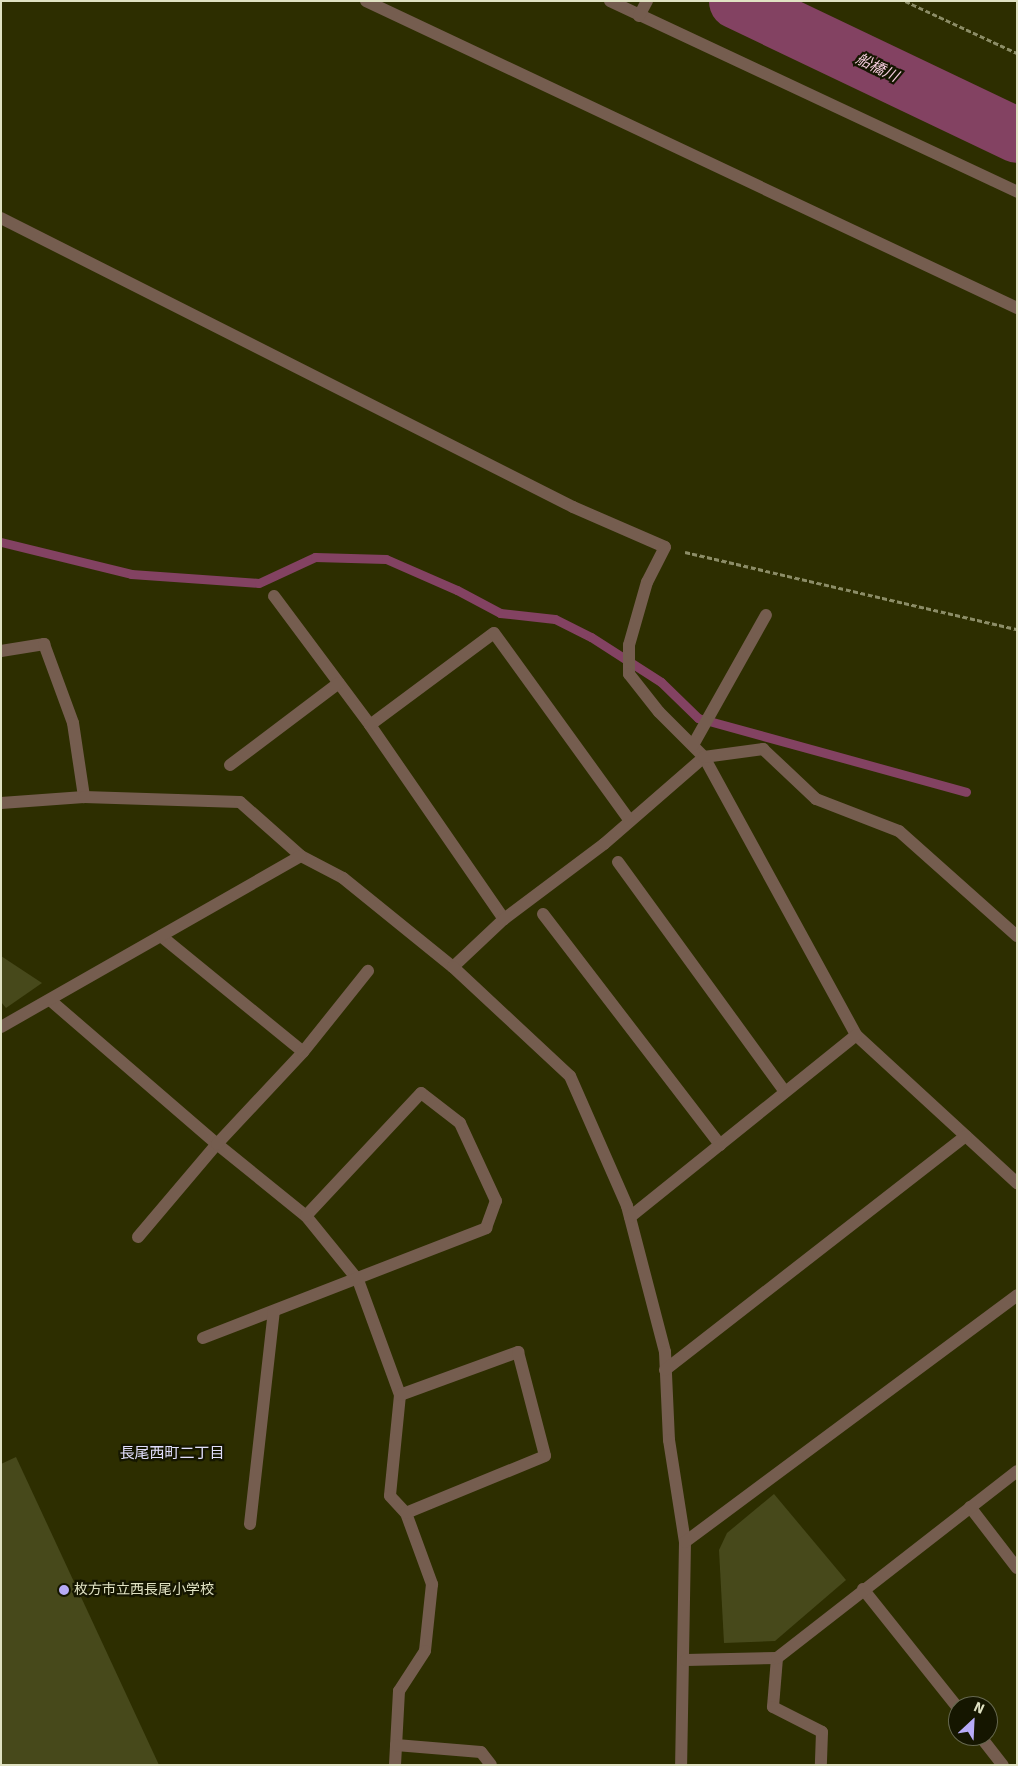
<!DOCTYPE html>
<html>
<head>
<meta charset="utf-8">
<style>
	body { margin:0 }
	#map { position:relative; width:1018px; height:1766px; overflow:hidden; background:#2d2e00; font-family:Signika,"Noto Sans JP",sans-serif }
	div>[style] { position:absolute }
	.green>* { inset:0; background:#47491b }
	.stream>* { height:9px; margin:-4.5px; padding:0 4.5px; transform-origin:4.5px; border-radius:4.5px; background:#834262 }
	.river>* { height:55px; margin:-27.5px; padding:0 27.5px; transform-origin:27.5px; border-radius:27.5px; background:#834262 }
	.path>* { height:3px; margin-top:-1.5px; transform-origin:0; background:repeating-linear-gradient(90deg,#8c8d67 0 5px,transparent 0 7.5px) }
	.minor>* { height:12px; margin:-6px; padding:0 6px; transform-origin:6px; border-radius:6px; background:#755d4f }
	.dots>* { width:14px; height:14px; translate:-50% -50%; box-sizing:border-box; border:2px solid #151600; border-radius:50% }
	span { translate:-50% -50%; white-space:nowrap; text-align:center; line-height:1.15; -webkit-text-stroke:4.5px #151600; paint-order:stroke }
	.poi-label { font-size:14px; color:#e0e2c3 }
	.left { translate:0 -50%; text-align:left }
	.water-label { font-size:15px; color:#f7cedf; font-style:italic }
	.neighbourhood-label { font-size:15px; color:#e1defb }
	.frame { position:absolute; inset:0; border:2px solid #e0e2c3; pointer-events:none }
	.north { position:absolute; left:948px; top:1696px; width:50px; height:50px; box-sizing:border-box; background:#151600; border:1px solid #66684e; border-radius:50%; rotate:25deg; font-size:14px; font-weight:700; line-height:20px; text-align:center; color:#e0e2c3 }
	.north::after { content:''; display:block; margin:auto; width:18px; height:22px; background:#b7abf7; clip-path:polygon(50% 0,100% 100%,50% 72%,0 100%) }
</style>
</head>
<body>
<div id="map">
	<div class="green">
		<div style="clip-path:polygon(1px 956px,42px 983px,6px 1008px,1px 1002px)"></div>
		<div style="clip-path:polygon(16px 1457px,159px 1765px,1px 1765px,1px 1464px)"></div>
		<div style="clip-path:polygon(774px 1494px,846px 1580px,775px 1641px,724px 1643px,719px 1550px,727px 1533px)"></div>
	</div>
	<div class="stream">
		<div style="left:1px;top:542px;width:134px;rotate:13.8deg"></div>
		<div style="left:131px;top:574px;width:128px;rotate:4deg"></div>
		<div style="left:259px;top:583px;width:62px;rotate:-24.9deg"></div>
		<div style="left:315px;top:557px;width:71px;rotate:1.6deg"></div>
		<div style="left:386px;top:559px;width:77px;rotate:23.6deg"></div>
		<div style="left:457px;top:590px;width:49px;rotate:28.1deg"></div>
		<div style="left:500px;top:613px;width:55px;rotate:6.2deg"></div>
		<div style="left:555px;top:619px;width:40px;rotate:26.6deg"></div>
		<div style="left:591px;top:637px;width:83px;rotate:32.7deg"></div>
		<div style="left:661px;top:682px;width:52px;rotate:44.2deg"></div>
		<div style="left:698px;top:718px;width:278px;rotate:15.4deg"></div>
	</div>
	<div class="river">
		<div style="left:736px;top:1px;width:311px;rotate:25.5deg"></div>
	</div>
	<div class="path">
		<div style="left:905px;top:1px;width:123px;rotate:24.9deg"></div>
		<div style="left:685px;top:552px;width:341px;rotate:13.1deg"></div>
	</div>
	<div class="minor">
		<div style="left:366px;top:1px;width:720px;rotate:25.25deg"></div>
		<div style="left:610px;top:1px;width:450px;rotate:25.1deg"></div>
		<div style="left:639px;top:16px;width:17px;rotate:-62deg"></div>
		<div style="left:1px;top:218px;width:641px;rotate:26.8deg"></div>
		<div style="left:573px;top:507px;width:100px;rotate:23.5deg"></div>
		<div style="left:665px;top:547px;width:39px;rotate:117deg"></div>
		<div style="left:647px;top:582px;width:66px;rotate:105.9deg"></div>
		<div style="left:629px;top:645px;width:29px;rotate:90deg"></div>
		<div style="left:629px;top:674px;width:48px;rotate:51.7deg"></div>
		<div style="left:659px;top:712px;width:64px;rotate:45deg"></div>
		<div style="left:704px;top:757px;width:317px;rotate:61.3deg"></div>
		<div style="left:856px;top:1035px;width:219px;rotate:42.6deg"></div>
		<div style="left:274px;top:596px;width:161px;rotate:53.3deg"></div>
		<div style="left:370px;top:725px;width:236px;rotate:55.4deg"></div>
		<div style="left:1px;top:651px;width:44px;rotate:-9.2deg"></div>
		<div style="left:44px;top:644px;width:84px;rotate:69.8deg"></div>
		<div style="left:73px;top:723px;width:75px;rotate:81.5deg"></div>
		<div style="left:370px;top:725px;width:154px;rotate:-36.6deg"></div>
		<div style="left:494px;top:633px;width:232px;rotate:54.1deg"></div>
		<div style="left:693px;top:745px;width:149px;rotate:-60.7deg"></div>
		<div style="left:230px;top:765px;width:136px;rotate:-37deg"></div>
		<div style="left:1px;top:803px;width:83px;rotate:-4.1deg"></div>
		<div style="left:84px;top:797px;width:156px;rotate:1.8deg"></div>
		<div style="left:240px;top:802px;width:81px;rotate:41.5deg"></div>
		<div style="left:301px;top:856px;width:47px;rotate:27.6deg"></div>
		<div style="left:343px;top:878px;width:141px;rotate:39deg"></div>
		<div style="left:453px;top:967px;width:70px;rotate:-43.3deg"></div>
		<div style="left:504px;top:919px;width:125px;rotate:-36.9deg"></div>
		<div style="left:604px;top:844px;width:133px;rotate:-41deg"></div>
		<div style="left:704px;top:757px;width:60px;rotate:-7.7deg"></div>
		<div style="left:763px;top:749px;width:73px;rotate:43.3deg"></div>
		<div style="left:816px;top:799px;width:89px;rotate:21.1deg"></div>
		<div style="left:899px;top:831px;width:158px;rotate:41.7deg"></div>
		<div style="left:618px;top:862px;width:284px;rotate:54deg"></div>
		<div style="left:543px;top:914px;width:291px;rotate:52.5deg"></div>
		<div style="left:161px;top:936px;width:183px;rotate:39.2deg"></div>
		<div style="left:453px;top:967px;width:160px;rotate:43deg"></div>
		<div style="left:570px;top:1076px;width:142px;rotate:66.3deg"></div>
		<div style="left:627px;top:1206px;width:151px;rotate:75.4deg"></div>
		<div style="left:665px;top:1352px;width:88px;rotate:87.4deg"></div>
		<div style="left:669px;top:1440px;width:103px;rotate:81.1deg"></div>
		<div style="left:685px;top:1542px;width:223px;rotate:91deg"></div>
		<div style="left:50px;top:1000px;width:221px;rotate:40.8deg"></div>
		<div style="left:217px;top:1144px;width:114px;rotate:39deg"></div>
		<div style="left:306px;top:1216px;width:82px;rotate:50.9deg"></div>
		<div style="left:358px;top:1280px;width:122px;rotate:69.9deg"></div>
		<div style="left:400px;top:1395px;width:101px;rotate:95.7deg"></div>
		<div style="left:390px;top:1496px;width:23px;rotate:47deg"></div>
		<div style="left:406px;top:1513px;width:76px;rotate:69.9deg"></div>
		<div style="left:432px;top:1584px;width:67px;rotate:96deg"></div>
		<div style="left:425px;top:1651px;width:48px;rotate:123deg"></div>
		<div style="left:399px;top:1691px;width:74px;rotate:93.1deg"></div>
		<div style="left:1px;top:1027px;width:345px;rotate:-29.7deg"></div>
		<div style="left:630px;top:1217px;width:290px;rotate:-38.8deg"></div>
		<div style="left:138px;top:1237px;width:122px;rotate:-49.7deg"></div>
		<div style="left:217px;top:1144px;width:126px;rotate:-46.9deg"></div>
		<div style="left:303px;top:1052px;width:104px;rotate:-51.3deg"></div>
		<div style="left:203px;top:1338px;width:304px;rotate:-21.2deg"></div>
		<div style="left:486px;top:1228px;width:29px;rotate:-70deg"></div>
		<div style="left:496px;top:1201px;width:86px;rotate:-114.8deg"></div>
		<div style="left:460px;top:1123px;width:49px;rotate:-142.4deg"></div>
		<div style="left:421px;top:1093px;width:168px;rotate:133.1deg"></div>
		<div style="left:665px;top:1370px;width:381px;rotate:-37.9deg"></div>
		<div style="left:400px;top:1395px;width:126px;rotate:-20deg"></div>
		<div style="left:518px;top:1352px;width:107px;rotate:75.4deg"></div>
		<div style="left:545px;top:1456px;width:150px;rotate:157.7deg"></div>
		<div style="left:970px;top:1507px;width:77px;rotate:52.4deg"></div>
		<div style="left:250px;top:1524px;width:214px;rotate:-83.6deg"></div>
		<div style="left:685px;top:1542px;width:414px;rotate:-36.6deg"></div>
		<div style="left:863px;top:1589px;width:152px;rotate:51.4deg"></div>
		<div style="left:777px;top:1658px;width:49px;rotate:94.7deg"></div>
		<div style="left:773px;top:1707px;width:55px;rotate:27deg"></div>
		<div style="left:822px;top:1732px;width:33px;rotate:92deg"></div>
		<div style="left:686px;top:1660px;width:91px;rotate:-1.3deg"></div>
		<div style="left:777px;top:1658px;width:304px;rotate:-37.9deg"></div>
		<div style="left:980px;top:1736px;width:37px;rotate:52deg"></div>
		<div style="left:396px;top:1745px;width:85px;rotate:4.7deg"></div>
		<div style="left:481px;top:1752px;width:16px;rotate:52deg"></div>
	</div>
	<div class="dots">
		<div style="left:64px;top:1590px;background:#b7abf7"></div>
	</div>
	<div class="poi-label">
		<span class="left" style="left:74px;top:1590px">枚方市立西長尾小学校</span>
	</div>
	<div class="water-label">
		<span style="left:877px;top:68px;rotate:26deg">船橋川</span>
	</div>
	<div class="neighbourhood-label">
		<span style="left:172px;top:1454px">長尾西町二丁目</span>
	</div>
	<div class="frame"></div>
	<div class="north">N</div>
</div>
</body>
</html>
